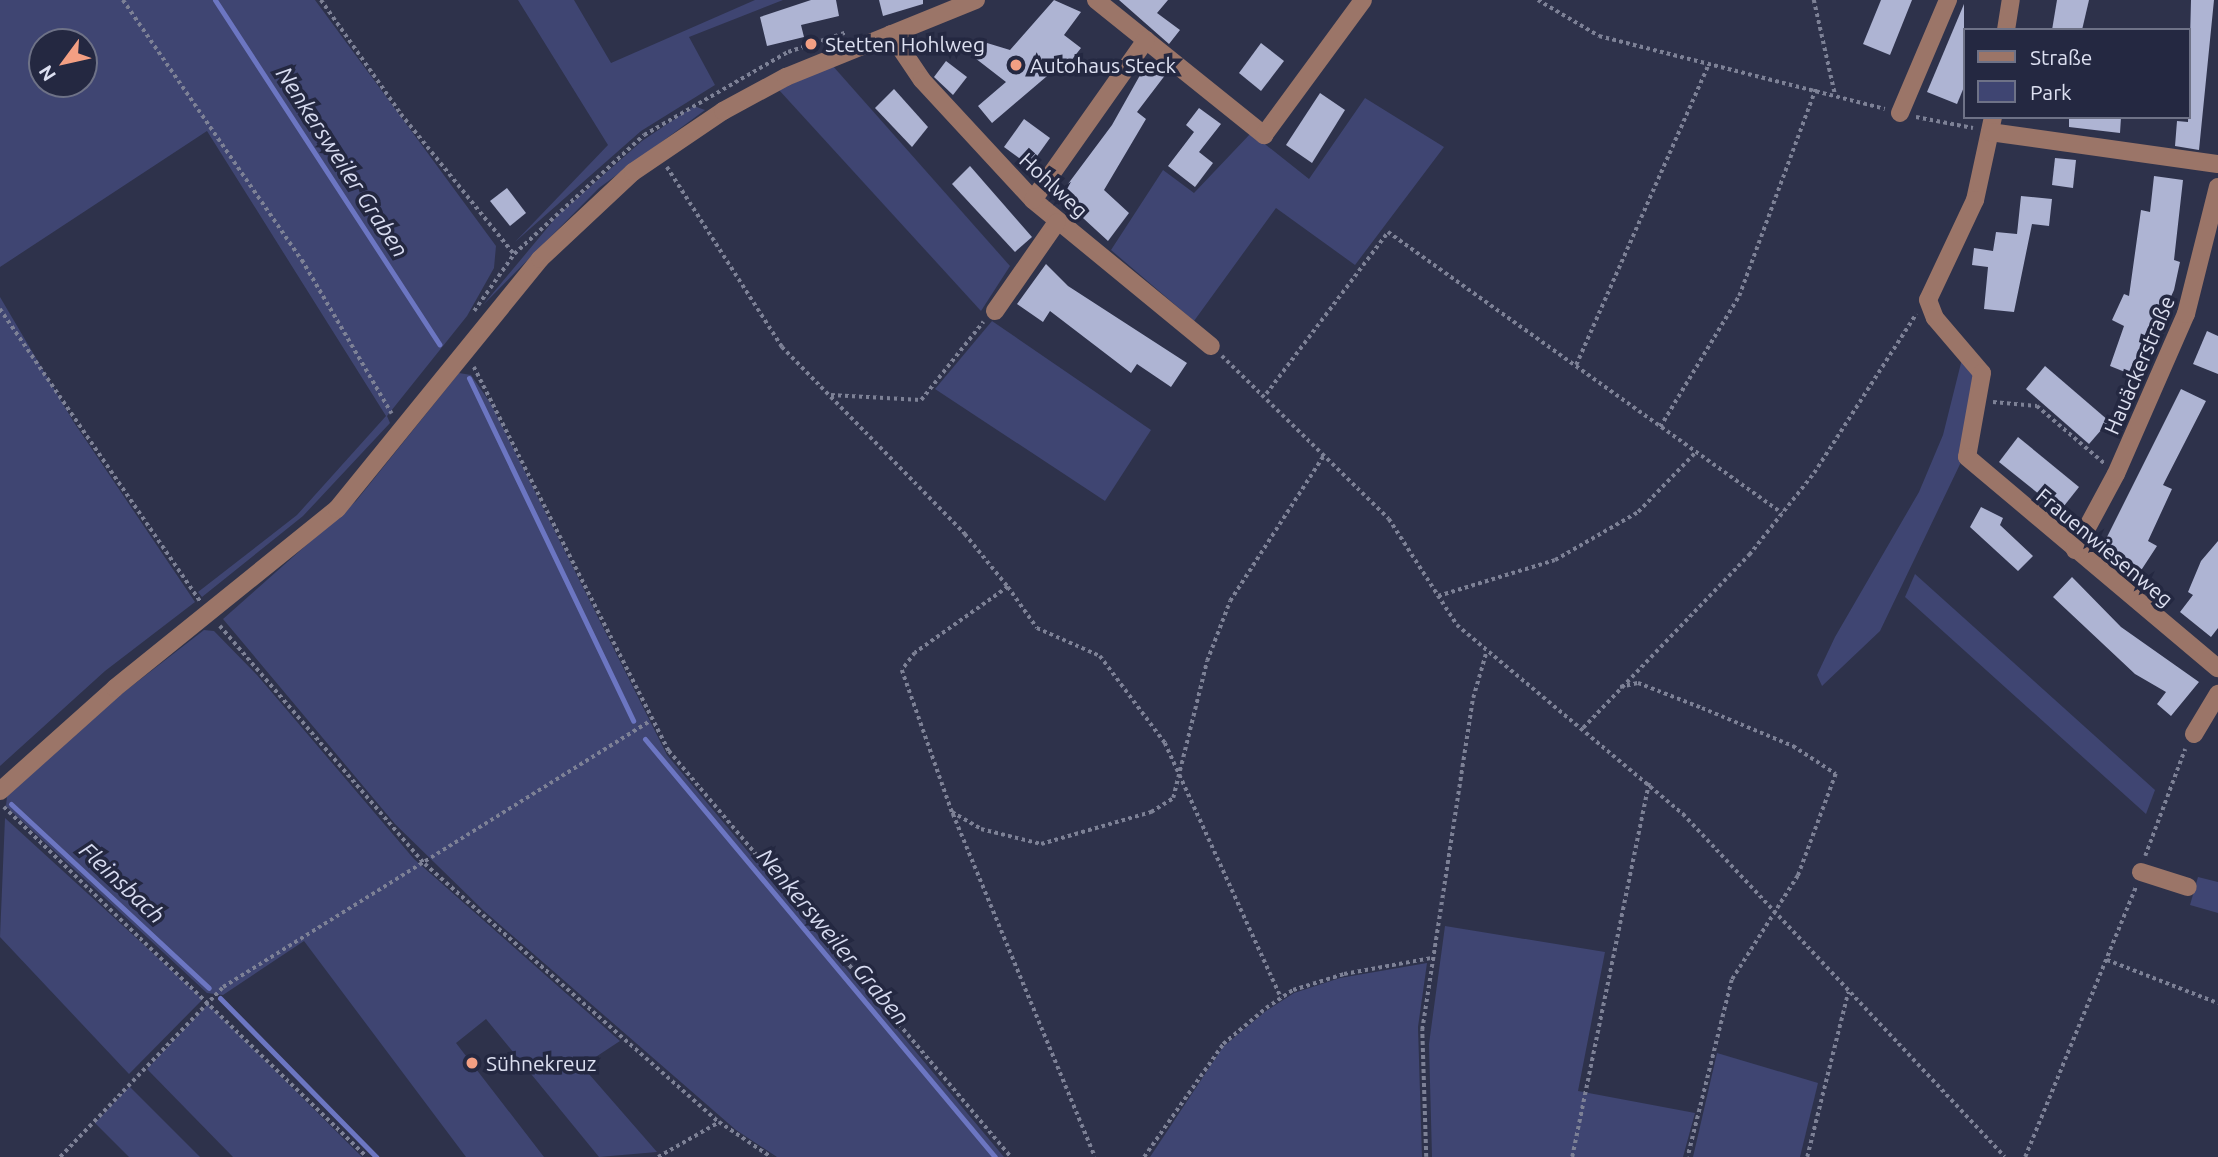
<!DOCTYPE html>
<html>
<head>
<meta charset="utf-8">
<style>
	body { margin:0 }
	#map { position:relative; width:2218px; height:1157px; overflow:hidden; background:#2e324b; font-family:Ubuntu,sans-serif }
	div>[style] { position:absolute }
	.green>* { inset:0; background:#3f4572 }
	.stream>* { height:5px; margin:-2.5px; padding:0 2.5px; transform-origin:2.5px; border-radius:2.5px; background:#6c76c2 }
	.building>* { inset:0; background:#aeb4d3 }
	.path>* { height:3.5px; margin-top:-1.75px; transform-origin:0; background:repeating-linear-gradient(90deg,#7d8196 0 3.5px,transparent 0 7px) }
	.minor>* { height:18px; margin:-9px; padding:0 9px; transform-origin:9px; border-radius:9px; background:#9b7568 }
	.dots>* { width:19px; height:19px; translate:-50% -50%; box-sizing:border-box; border:4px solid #242841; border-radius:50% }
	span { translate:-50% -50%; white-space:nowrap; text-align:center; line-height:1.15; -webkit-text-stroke:7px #242841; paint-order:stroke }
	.poi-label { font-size:21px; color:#dde0f1 }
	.left { translate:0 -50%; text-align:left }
	.street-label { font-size:21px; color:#dde0f1 }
	.water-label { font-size:23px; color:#d7dbf0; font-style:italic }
	.legend { position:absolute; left:1963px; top:28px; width:228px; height:91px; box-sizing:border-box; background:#242841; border:2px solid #6e7287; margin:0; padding:9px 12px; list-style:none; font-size:21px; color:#dde0f1 }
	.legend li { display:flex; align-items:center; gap:14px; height:35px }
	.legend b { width:35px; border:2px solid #6e7287 }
	.north { position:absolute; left:28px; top:28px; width:70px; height:70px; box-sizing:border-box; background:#242841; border:2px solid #6e7287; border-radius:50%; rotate:237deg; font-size:19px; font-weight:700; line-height:28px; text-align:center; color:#dde0f1 }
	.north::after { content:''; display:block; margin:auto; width:24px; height:32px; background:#f39f83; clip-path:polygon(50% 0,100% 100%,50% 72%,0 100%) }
</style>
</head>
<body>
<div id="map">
	<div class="green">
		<div style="clip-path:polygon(evenodd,0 0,315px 0,496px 246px,494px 268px,467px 316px,387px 416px,390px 423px,303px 516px,202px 597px,198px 592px,297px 515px,386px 416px,207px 131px,0 267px,0 0,42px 42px,84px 42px,84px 84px,42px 84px,42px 42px)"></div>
		<div style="clip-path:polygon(518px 0,574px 0,611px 63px,755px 0,783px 0,689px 37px,715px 85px,641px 131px,515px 242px,608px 145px)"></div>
		<div style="clip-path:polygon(832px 65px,1010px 266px,981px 311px,779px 90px)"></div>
		<div style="clip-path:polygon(1365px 98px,1444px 147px,1355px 265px,1276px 208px,1194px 321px,1111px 250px,1163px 170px,1194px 193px,1251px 133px,1309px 179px)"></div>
		<div style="clip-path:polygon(694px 106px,705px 110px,599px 188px,483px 305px,558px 215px,642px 141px)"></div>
		<div style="clip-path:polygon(0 297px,73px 421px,195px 602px,105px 671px,0 766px)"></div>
		<div style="clip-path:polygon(992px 321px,1151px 430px,1105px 501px,935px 389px)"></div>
		<div style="clip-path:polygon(1963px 355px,1978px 374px,1962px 460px,1880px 631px,1822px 686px,1817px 675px,1835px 637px,1919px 492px,1943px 435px)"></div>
		<div style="clip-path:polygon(459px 373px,471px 375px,491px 404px,667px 755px,1004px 1157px,777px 1157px,736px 1130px,483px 910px,395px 824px,223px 619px,356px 501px)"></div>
		<div style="clip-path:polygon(1915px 574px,2155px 790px,2146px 814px,1905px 597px)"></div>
		<div style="clip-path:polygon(204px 630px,214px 631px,257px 675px,414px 859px,620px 1041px,582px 1066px,657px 1152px,599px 1157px,486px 1019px,456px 1043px,544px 1157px,466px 1157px,304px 941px,223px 995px,207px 993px,6px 806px,7px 796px,115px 699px)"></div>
		<div style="clip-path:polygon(5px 818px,203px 999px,129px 1074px,0 937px)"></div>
		<div style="clip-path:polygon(2198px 877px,2218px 882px,2218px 913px,2190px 905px)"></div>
		<div style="clip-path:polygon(1445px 926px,1605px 952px,1578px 1091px,1695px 1113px,1683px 1157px,1432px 1157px,1429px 1044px)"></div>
		<div style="clip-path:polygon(1427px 963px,1418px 1027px,1422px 1157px,1150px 1157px,1223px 1047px,1266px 1011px,1294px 993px,1340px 978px)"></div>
		<div style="clip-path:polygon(208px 1004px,362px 1157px,233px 1157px,147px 1069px)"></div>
		<div style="clip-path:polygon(1717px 1053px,1818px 1083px,1800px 1157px,1693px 1157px)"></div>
		<div style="clip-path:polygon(129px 1087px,130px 1087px,200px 1157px,129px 1157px,95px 1123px)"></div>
	</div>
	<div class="stream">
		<div style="left:215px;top:0;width:411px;rotate:56.9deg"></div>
		<div style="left:469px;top:378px;width:380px;rotate:64.4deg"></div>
		<div style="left:645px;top:739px;width:545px;rotate:50.06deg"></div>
		<div style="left:11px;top:804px;width:270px;rotate:42.9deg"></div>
		<div style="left:220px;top:998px;width:223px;rotate:45.5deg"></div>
	</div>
	<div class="building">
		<div style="clip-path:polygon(811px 0,836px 0,839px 16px,801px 25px,804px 37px,767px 46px,760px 17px)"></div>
		<div style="clip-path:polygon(879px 0,923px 0,923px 4px,883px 16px)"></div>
		<div style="clip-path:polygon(1054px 0,1081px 12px,1064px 35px,1081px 48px,1059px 76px,1053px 71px,992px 123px,978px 106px,1006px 82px,975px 58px,987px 43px,1010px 50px)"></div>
		<div style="clip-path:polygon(1119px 0,1168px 0,1157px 13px,1180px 30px,1169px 44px)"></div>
		<div style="clip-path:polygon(1881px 0,1912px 0,1890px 55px,1863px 44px)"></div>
		<div style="clip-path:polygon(2057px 0,2089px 0,2082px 30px,2052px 30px)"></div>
		<div style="clip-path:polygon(2191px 0,2214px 0,2199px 150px,2175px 146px,2177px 121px,2188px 122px)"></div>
		<div style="clip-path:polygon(1964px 4px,1964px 87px,1957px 104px,1927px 92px)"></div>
		<div style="clip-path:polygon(1261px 43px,1284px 61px,1261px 91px,1239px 73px)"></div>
		<div style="clip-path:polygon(946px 61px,967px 77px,953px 95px,934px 77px)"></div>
		<div style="clip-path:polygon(1148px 61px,1166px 74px,1137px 112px,1146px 119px,1104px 190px,1129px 213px,1108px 241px,1059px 196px,1112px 125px)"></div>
		<div style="clip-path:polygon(894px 89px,928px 127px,912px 147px,875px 108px)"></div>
		<div style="clip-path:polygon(1320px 93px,1345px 110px,1312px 163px,1286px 145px)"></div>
		<div style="clip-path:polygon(1199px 108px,1221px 124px,1199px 152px,1213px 163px,1195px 187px,1168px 166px,1194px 132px,1186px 125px)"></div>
		<div style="clip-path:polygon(2069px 117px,2121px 117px,2120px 133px,2069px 127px)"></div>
		<div style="clip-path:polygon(1024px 119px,1050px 138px,1030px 166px,1004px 147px)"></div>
		<div style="clip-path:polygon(2055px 158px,2076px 160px,2073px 188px,2052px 185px)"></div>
		<div style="clip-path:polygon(970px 166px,1032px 237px,1015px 252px,952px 184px)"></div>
		<div style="clip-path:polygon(2154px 176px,2183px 180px,2174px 260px,2180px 262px,2174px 290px,2135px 376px,2110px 366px,2124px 326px,2112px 320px,2124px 294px,2129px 296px,2141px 210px,2150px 212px)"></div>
		<div style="clip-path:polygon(507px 188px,526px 213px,510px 226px,490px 201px)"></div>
		<div style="clip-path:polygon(2021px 196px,2052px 199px,2049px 226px,2032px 224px,2014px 312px,1984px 309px,1988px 267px,1972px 265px,1974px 248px,1993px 251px,1996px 232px,2017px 234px)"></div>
		<div style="clip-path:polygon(1046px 264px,1068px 286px,1187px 363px,1171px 387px,1137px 364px,1131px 373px,1050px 311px,1043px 322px,1017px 304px)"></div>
		<div style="clip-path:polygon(2207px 331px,2218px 336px,2218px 374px,2193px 364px)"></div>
		<div style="clip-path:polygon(2045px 366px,2109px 421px,2089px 444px,2026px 389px)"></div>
		<div style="clip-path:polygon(2181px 389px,2206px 401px,2163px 485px,2172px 489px,2148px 541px,2157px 546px,2140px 572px,2103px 545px)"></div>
		<div style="clip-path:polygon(2018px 437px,2079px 487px,2060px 511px,1999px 462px)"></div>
		<div style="clip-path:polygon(1981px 507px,2003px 518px,2000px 525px,2033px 556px,2018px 571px,1970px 527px)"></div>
		<div style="clip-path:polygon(2218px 541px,2218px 628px,2211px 637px,2180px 612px,2193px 595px,2188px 592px,2201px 561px)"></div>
		<div style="clip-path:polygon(2072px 577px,2121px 627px,2199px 682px,2171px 716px,2157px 704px,2166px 692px,2135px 674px,2053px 597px)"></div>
	</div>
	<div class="path">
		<div style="left:123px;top:0;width:316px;rotate:55.5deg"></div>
		<div style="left:302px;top:260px;width:178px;rotate:59.7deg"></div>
		<div style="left:321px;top:0;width:139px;rotate:54.9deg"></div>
		<div style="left:401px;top:114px;width:180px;rotate:51.1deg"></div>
		<div style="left:1538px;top:0;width:71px;rotate:30.5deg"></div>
		<div style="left:1599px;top:36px;width:295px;rotate:14.3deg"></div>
		<div style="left:1814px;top:0;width:96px;rotate:77.4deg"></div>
		<div style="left:1916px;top:117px;width:58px;rotate:10.9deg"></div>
		<div style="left:667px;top:167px;width:214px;rotate:57.4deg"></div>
		<div style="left:782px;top:347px;width:262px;rotate:45.6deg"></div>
		<div style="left:965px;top:534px;width:68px;rotate:50.9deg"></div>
		<div style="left:1008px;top:587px;width:114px;rotate:144.6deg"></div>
		<div style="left:915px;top:653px;width:21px;rotate:127deg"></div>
		<div style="left:902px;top:670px;width:151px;rotate:70.6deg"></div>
		<div style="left:952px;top:812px;width:34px;rotate:30deg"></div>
		<div style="left:981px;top:829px;width:62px;rotate:14deg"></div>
		<div style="left:1041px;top:844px;width:115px;rotate:-16.2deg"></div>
		<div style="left:1151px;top:812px;width:26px;rotate:-32deg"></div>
		<div style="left:1173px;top:798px;width:141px;rotate:-76.1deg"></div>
		<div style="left:1207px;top:661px;width:64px;rotate:-69deg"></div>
		<div style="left:1230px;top:601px;width:174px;rotate:-57.2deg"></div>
		<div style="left:0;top:309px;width:354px;rotate:55.6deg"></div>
		<div style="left:474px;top:311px;width:70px;rotate:-54.9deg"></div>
		<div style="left:514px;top:254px;width:176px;rotate:-42.5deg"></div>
		<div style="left:644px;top:135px;width:166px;rotate:-30deg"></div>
		<div style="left:788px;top:52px;width:62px;rotate:-18.7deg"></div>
		<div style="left:1222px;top:356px;width:233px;rotate:44.3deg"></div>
		<div style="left:1389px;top:519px;width:126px;rotate:57.3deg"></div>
		<div style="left:1457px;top:625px;width:295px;rotate:39.9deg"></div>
		<div style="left:1683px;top:814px;width:470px;rotate:46.8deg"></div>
		<div style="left:1576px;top:365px;width:329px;rotate:-66.2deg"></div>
		<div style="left:474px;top:367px;width:431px;rotate:63.1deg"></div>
		<div style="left:669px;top:751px;width:531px;rotate:49.89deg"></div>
		<div style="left:1266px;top:394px;width:203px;rotate:-53deg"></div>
		<div style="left:1388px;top:232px;width:484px;rotate:35.5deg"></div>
		<div style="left:831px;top:395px;width:90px;rotate:3.2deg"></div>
		<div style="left:921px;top:400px;width:100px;rotate:-51.5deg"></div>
		<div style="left:1993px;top:402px;width:44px;rotate:5.2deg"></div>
		<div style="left:2037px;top:406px;width:88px;rotate:40.4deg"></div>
		<div style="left:1660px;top:427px;width:153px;rotate:-58.9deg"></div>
		<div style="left:1739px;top:296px;width:222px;rotate:-69.7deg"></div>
		<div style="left:1008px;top:587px;width:50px;rotate:54.7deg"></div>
		<div style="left:1037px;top:628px;width:69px;rotate:24deg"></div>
		<div style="left:1100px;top:656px;width:109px;rotate:53.2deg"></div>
		<div style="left:1165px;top:743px;width:280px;rotate:65.5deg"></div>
		<div style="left:1438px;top:596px;width:122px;rotate:-17.1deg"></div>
		<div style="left:1555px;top:560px;width:96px;rotate:-30deg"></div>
		<div style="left:1638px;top:512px;width:82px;rotate:-46deg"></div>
		<div style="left:220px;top:626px;width:314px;rotate:49.3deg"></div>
		<div style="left:425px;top:864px;width:391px;rotate:41.3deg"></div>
		<div style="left:719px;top:1122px;width:63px;rotate:33.9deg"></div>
		<div style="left:1620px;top:687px;width:18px;rotate:-13deg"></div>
		<div style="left:1638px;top:683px;width:69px;rotate:21.3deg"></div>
		<div style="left:1702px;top:708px;width:99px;rotate:22.7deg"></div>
		<div style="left:1793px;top:746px;width:51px;rotate:33.1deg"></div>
		<div style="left:1836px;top:774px;width:109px;rotate:110.4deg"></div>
		<div style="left:1798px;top:876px;width:123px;rotate:122.4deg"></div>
		<div style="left:1732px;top:980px;width:182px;rotate:104deg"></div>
		<div style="left:1583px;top:728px;width:240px;rotate:-46.2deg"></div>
		<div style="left:1749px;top:555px;width:105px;rotate:-51.6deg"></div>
		<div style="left:1814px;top:473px;width:189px;rotate:-57.3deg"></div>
		<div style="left:4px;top:807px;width:504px;rotate:43.96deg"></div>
		<div style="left:953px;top:814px;width:371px;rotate:67.5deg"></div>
		<div style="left:2145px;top:856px;width:114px;rotate:-69.5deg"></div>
		<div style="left:2107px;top:960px;width:119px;rotate:21.2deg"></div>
		<div style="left:60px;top:1157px;width:236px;rotate:-46.2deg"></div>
		<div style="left:223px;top:987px;width:503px;rotate:-31.92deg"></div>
		<div style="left:658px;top:1157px;width:70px;rotate:-29.8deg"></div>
		<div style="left:1144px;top:1157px;width:138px;rotate:-55deg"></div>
		<div style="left:1223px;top:1044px;width:56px;rotate:-39.9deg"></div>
		<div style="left:1266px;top:1008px;width:32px;rotate:-34deg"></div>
		<div style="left:1293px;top:990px;width:53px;rotate:-17.4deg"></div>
		<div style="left:1344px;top:974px;width:88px;rotate:-10.4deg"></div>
		<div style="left:1426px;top:1157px;width:127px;rotate:-91.8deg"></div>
		<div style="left:1422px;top:1030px;width:336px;rotate:-81.3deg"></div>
		<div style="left:1473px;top:698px;width:47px;rotate:-73.9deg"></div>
		<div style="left:1572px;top:1157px;width:382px;rotate:-78.4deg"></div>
		<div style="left:1807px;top:1157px;width:170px;rotate:-76deg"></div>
		<div style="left:2025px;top:1157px;width:292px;rotate:-67.7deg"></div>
	</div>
	<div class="minor">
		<div style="left:1096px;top:0;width:216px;rotate:38.8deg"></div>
		<div style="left:1264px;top:135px;width:167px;rotate:-53.7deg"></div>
		<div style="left:2006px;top:30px;width:30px;rotate:-81deg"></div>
		<div style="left:891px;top:34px;width:55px;rotate:56deg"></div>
		<div style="left:922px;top:80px;width:163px;rotate:47.2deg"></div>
		<div style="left:1033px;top:200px;width:230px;rotate:39.4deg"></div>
		<div style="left:1900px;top:113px;width:123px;rotate:-67deg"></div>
		<div style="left:1993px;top:117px;width:85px;rotate:102.2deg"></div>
		<div style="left:1975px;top:200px;width:110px;rotate:115.2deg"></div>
		<div style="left:1928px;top:300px;width:19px;rotate:69deg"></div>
		<div style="left:1935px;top:318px;width:72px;rotate:49.5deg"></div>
		<div style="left:1982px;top:373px;width:85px;rotate:100.1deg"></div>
		<div style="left:1967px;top:457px;width:328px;rotate:40.1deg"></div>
		<div style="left:1990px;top:132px;width:230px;rotate:8deg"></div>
		<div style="left:1033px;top:200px;width:196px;rotate:-54.8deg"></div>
		<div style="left:995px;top:311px;width:108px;rotate:-55.1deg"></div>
		<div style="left:2075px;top:550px;width:86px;rotate:-61.7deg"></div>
		<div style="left:2116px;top:474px;width:175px;rotate:-66.4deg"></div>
		<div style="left:2186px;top:314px;width:131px;rotate:-75.9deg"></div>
		<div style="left:2194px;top:734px;width:47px;rotate:-59deg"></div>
		<div style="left:0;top:791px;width:154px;rotate:-41.8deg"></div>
		<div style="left:115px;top:688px;width:285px;rotate:-38.9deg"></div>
		<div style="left:337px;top:509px;width:322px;rotate:-50.9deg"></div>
		<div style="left:540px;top:259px;width:127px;rotate:-43.1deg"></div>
		<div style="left:633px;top:172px;width:109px;rotate:-34.1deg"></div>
		<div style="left:723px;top:111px;width:72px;rotate:-28.4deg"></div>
		<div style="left:786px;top:77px;width:205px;rotate:-22.1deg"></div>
		<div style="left:2141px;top:872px;width:49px;rotate:17.7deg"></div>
	</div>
	<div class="dots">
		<div style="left:811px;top:44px;background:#f39f83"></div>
		<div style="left:1016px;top:65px;background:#f39f83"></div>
		<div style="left:472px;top:1063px;background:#f39f83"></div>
	</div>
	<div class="poi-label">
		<span class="left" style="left:825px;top:44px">Stetten Hohlweg</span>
		<span class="left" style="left:1030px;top:65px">Autohaus Steck</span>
		<span class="left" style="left:486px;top:1063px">Sühnekreuz</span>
	</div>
	<div class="street-label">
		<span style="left:1054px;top:185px;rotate:43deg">Hohlweg</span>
		<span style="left:2139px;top:365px;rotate:-67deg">Hauäckerstraße</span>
		<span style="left:2105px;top:547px;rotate:40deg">Frauenwiesenweg</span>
	</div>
	<div class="water-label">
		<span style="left:342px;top:162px;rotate:57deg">Nenkersweiler Graben</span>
		<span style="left:122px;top:883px;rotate:43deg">Fleinsbach</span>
		<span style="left:833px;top:937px;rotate:50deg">Nenkersweiler Graben</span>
	</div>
	<ul class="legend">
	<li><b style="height:9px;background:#9b7568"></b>Straße</li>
	<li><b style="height:19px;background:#3f4572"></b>Park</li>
	</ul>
	<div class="north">N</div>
</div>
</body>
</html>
